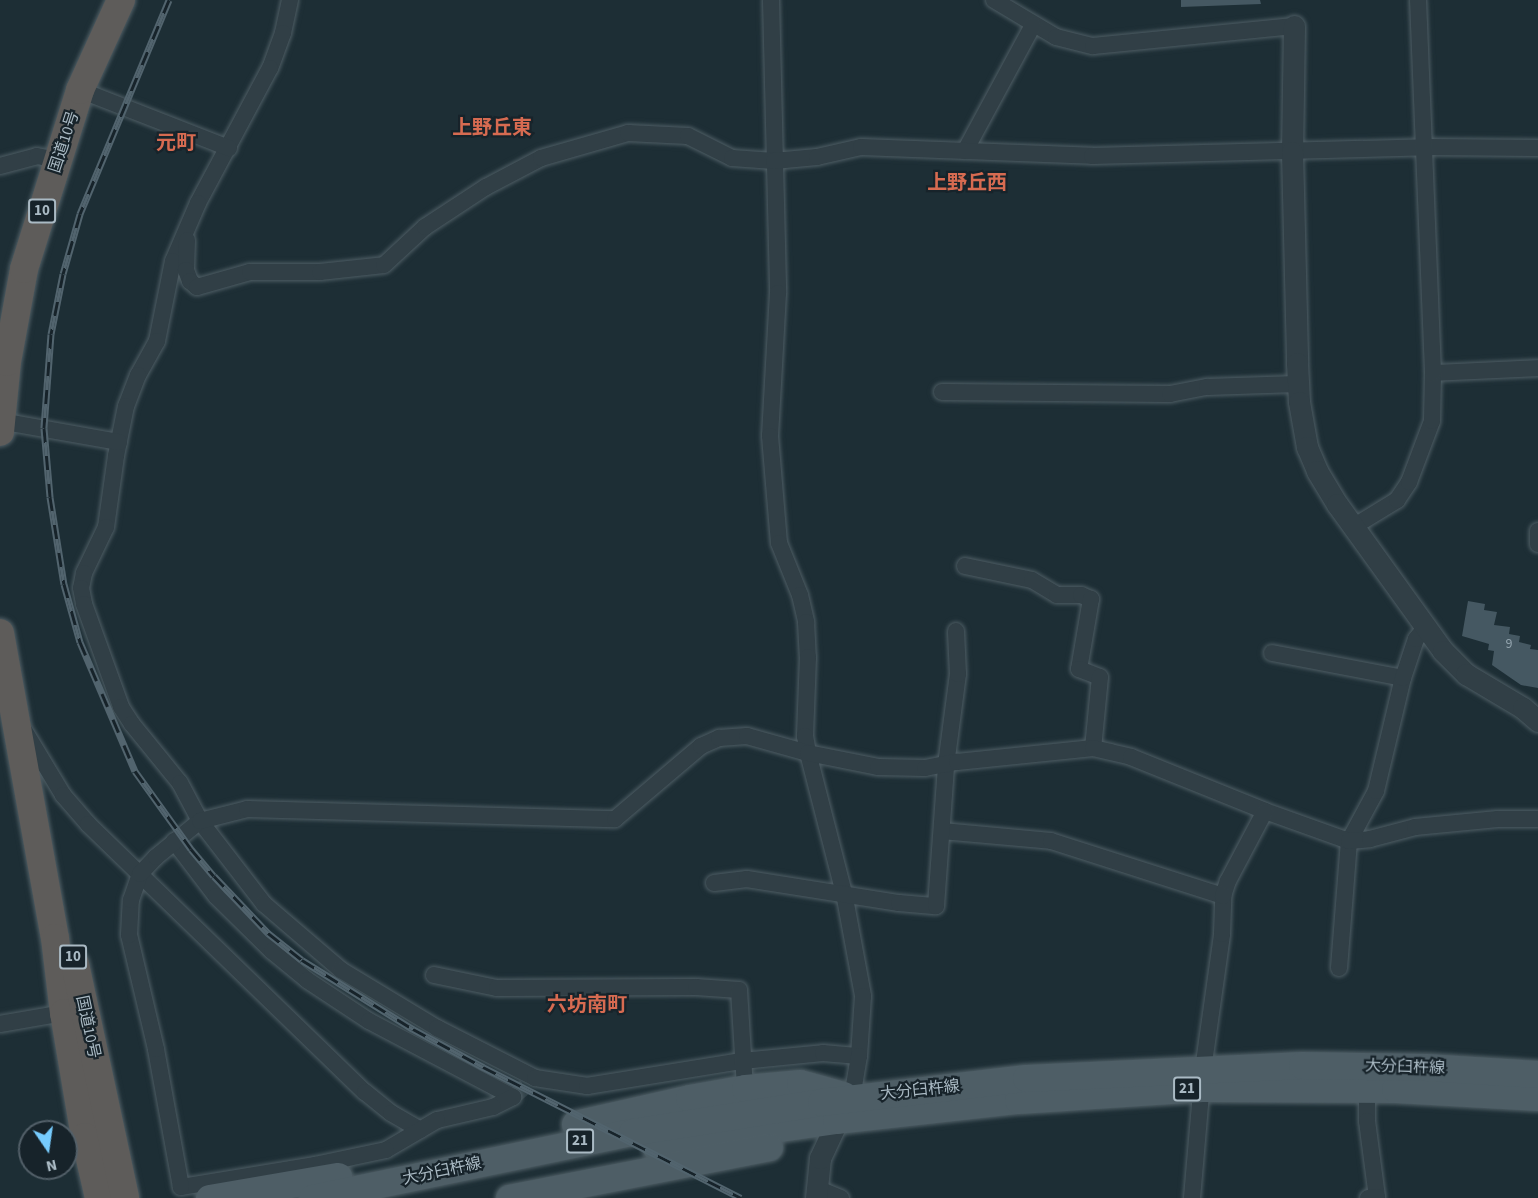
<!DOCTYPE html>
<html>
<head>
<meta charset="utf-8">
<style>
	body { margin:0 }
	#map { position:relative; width:1538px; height:1198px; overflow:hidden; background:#1d2e35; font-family:"Source Sans 3","Noto Sans JP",sans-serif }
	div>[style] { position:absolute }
	.building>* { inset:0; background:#455862 }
	.minor-tunnel>* { height:16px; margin-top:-8px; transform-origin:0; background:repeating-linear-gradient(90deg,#32434a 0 16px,transparent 0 24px) }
	.roads { filter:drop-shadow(0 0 2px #4e5d64) drop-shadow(0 0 2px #4e5d64) }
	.minor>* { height:16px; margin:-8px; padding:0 8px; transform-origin:8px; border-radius:8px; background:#313f46 }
	.tertiary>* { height:21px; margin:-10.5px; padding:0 10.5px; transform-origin:10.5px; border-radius:10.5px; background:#313f46 }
	.primary>* { height:27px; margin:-13.5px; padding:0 13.5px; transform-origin:13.5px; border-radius:13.5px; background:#4e5e66 }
	.trunk>* { height:28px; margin:-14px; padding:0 14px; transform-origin:14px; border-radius:14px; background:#5e5c5a }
	.rail>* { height:7px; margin-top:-3.5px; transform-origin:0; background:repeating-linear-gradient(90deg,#17232a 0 14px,#52646e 0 28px); box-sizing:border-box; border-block:2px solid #52646e }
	span { translate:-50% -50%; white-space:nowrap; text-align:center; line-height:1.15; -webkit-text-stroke:4.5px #17232a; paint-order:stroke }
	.number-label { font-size:14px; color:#91a2ac }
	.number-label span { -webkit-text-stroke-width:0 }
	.shield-label span { padding:2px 4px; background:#17232a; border:2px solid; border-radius:4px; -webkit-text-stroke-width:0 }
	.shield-label { font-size:15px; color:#aabac4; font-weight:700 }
	.street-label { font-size:16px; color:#aabac4 }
	.quarter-label { font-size:20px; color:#d76b51; font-weight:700 }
	.north { position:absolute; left:18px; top:1120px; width:60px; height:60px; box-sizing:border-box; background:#17232a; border:2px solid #525f68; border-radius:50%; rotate:167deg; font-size:16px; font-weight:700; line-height:24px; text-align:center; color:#aabac4 }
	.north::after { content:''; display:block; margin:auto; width:21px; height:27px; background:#76cbfd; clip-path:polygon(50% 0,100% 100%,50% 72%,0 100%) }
</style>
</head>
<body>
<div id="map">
	<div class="building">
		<div style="clip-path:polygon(1181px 0,1260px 0,1261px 4px,1181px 7px)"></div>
		<div style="clip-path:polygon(1468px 601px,1485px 604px,1484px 610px,1497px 612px,1494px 625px,1510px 627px,1509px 634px,1520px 636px,1519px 642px,1531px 645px,1530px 649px,1538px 650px,1538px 688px,1521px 685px,1492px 665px,1494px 651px,1488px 650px,1489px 644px,1462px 636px)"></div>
	</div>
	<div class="minor-tunnel">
		<div style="left:513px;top:1097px;width:29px;rotate:-41deg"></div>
	</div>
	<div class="roads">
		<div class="minor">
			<div style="left:290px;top:0;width:34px;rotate:102deg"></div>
			<div style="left:283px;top:33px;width:37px;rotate:110deg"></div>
			<div style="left:270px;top:68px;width:153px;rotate:118.1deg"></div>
			<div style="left:198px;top:203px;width:63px;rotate:113.3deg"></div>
			<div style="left:173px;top:261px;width:82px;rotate:101.3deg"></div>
			<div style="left:157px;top:341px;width:39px;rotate:119deg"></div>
			<div style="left:138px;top:375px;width:33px;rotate:111deg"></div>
			<div style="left:126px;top:406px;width:51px;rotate:101.3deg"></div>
			<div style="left:116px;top:456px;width:72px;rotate:98deg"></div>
			<div style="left:106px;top:527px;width:51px;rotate:115.6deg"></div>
			<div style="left:84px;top:573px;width:15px;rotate:101deg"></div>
			<div style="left:81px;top:588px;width:16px;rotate:79deg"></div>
			<div style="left:84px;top:604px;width:109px;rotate:70.2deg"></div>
			<div style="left:121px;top:707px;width:20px;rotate:57deg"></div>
			<div style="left:132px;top:724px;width:76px;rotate:50.9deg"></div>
			<div style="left:180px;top:783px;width:43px;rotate:62.2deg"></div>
			<div style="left:200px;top:821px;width:105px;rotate:52.4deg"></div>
			<div style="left:264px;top:904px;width:101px;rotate:40.6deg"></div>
			<div style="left:341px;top:970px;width:112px;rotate:31.1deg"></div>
			<div style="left:437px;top:1028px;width:110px;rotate:27deg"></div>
			<div style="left:535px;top:1078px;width:53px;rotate:8.7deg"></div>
			<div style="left:587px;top:1086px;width:157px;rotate:-9.2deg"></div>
			<div style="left:742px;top:1061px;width:81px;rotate:-5.6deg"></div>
			<div style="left:823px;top:1053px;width:36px;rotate:5deg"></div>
			<div style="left:771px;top:0;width:293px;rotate:88.6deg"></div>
			<div style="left:778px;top:293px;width:143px;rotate:93.2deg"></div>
			<div style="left:770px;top:436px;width:107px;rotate:85.2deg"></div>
			<div style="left:779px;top:543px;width:56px;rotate:68deg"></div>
			<div style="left:800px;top:595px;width:28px;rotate:77deg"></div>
			<div style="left:806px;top:622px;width:35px;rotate:87deg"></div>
			<div style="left:808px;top:657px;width:79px;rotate:92.2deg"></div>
			<div style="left:805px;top:736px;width:17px;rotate:80deg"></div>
			<div style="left:808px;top:753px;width:145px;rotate:75.6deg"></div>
			<div style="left:844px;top:893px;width:105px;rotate:79.5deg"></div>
			<div style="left:863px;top:996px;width:60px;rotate:93.8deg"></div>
			<div style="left:859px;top:1056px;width:43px;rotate:99.5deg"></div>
			<div style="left:994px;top:0;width:72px;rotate:30.8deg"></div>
			<div style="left:1056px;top:37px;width:38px;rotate:14deg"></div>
			<div style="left:1093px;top:46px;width:202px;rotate:-5.7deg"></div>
			<div style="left:80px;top:90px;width:160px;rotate:21.3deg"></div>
			<div style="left:965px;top:151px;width:143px;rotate:-61.6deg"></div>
			<div style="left:0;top:166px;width:38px;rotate:-15deg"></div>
			<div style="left:37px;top:156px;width:21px;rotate:11deg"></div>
			<div style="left:187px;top:240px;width:30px;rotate:92deg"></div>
			<div style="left:186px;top:270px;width:12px;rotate:70deg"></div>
			<div style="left:190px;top:281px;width:9px;rotate:41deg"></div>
			<div style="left:197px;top:287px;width:55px;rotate:-15.8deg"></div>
			<div style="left:250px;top:272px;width:70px"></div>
			<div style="left:320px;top:272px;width:64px;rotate:-6.2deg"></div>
			<div style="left:384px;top:265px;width:56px;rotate:-42.8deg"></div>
			<div style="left:425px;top:227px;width:73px;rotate:-33.3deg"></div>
			<div style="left:486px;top:187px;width:62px;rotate:-27.8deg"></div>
			<div style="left:541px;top:158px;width:91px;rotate:-16deg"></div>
			<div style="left:628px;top:133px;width:60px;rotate:2.9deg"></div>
			<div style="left:688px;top:136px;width:49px;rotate:26.6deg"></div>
			<div style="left:732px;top:158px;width:42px;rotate:4.1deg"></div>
			<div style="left:774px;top:161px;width:43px;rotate:-5.3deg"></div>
			<div style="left:817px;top:157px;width:45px;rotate:-12.8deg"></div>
			<div style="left:861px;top:147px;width:231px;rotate:2.2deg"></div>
			<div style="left:1092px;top:156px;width:334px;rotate:-1.5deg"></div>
			<div style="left:1426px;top:147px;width:112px;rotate:0.5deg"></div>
			<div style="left:1433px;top:373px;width:105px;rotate:-2.7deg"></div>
			<div style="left:942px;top:392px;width:228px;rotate:0.5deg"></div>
			<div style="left:1170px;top:394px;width:38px;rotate:-11deg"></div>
			<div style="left:1207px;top:387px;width:90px;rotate:-1.9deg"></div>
			<div style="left:0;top:421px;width:121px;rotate:10deg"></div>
			<div style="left:1353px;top:527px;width:52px;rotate:-31.5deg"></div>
			<div style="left:1397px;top:500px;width:22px;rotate:-56deg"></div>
			<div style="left:1409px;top:482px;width:65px;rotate:-69.3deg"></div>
			<div style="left:1432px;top:421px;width:48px;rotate:-88.8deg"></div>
			<div style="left:1433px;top:373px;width:373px;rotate:-92.3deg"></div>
			<div style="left:1538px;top:531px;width:13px;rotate:90deg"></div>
			<div style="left:965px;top:566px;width:68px;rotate:11.8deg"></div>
			<div style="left:1032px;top:580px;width:29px;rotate:31deg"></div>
			<div style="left:1057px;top:595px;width:24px"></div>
			<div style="left:1081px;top:595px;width:11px;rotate:22deg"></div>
			<div style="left:1091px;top:599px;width:71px;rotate:99.7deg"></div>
			<div style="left:1079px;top:669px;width:22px;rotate:21deg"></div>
			<div style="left:1100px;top:677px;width:71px;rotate:95.6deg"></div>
			<div style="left:1272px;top:653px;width:133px;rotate:10.8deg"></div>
			<div style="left:24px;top:730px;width:76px;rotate:59deg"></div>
			<div style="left:63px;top:795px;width:38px;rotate:49deg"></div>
			<div style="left:88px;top:824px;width:385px;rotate:44.1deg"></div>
			<div style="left:365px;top:1092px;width:33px;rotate:39deg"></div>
			<div style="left:391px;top:1113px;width:34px;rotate:30deg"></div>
			<div style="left:942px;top:831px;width:109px;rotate:5.2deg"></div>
			<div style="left:1051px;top:841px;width:181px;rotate:17.7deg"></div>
			<div style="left:174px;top:841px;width:69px;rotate:52.6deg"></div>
			<div style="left:216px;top:896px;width:78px;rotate:44.5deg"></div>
			<div style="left:272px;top:951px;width:45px;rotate:39.6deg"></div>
			<div style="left:307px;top:980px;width:74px;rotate:33.5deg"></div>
			<div style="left:369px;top:1021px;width:163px;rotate:27.8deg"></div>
			<div style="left:714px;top:883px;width:33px;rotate:-7deg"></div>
			<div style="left:747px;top:879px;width:154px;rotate:9deg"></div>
			<div style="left:899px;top:903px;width:37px;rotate:5deg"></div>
			<div style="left:936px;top:906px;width:141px;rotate:-85.9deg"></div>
			<div style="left:946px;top:765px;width:92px;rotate:-82.5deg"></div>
			<div style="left:958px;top:674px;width:43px;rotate:-92.7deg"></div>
			<div style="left:1339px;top:968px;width:127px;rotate:-85.5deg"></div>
			<div style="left:1349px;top:841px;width:57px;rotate:-61.6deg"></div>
			<div style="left:1376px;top:791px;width:116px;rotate:-76.6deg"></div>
			<div style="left:1403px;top:678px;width:41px;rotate:-71.6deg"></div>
			<div style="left:1416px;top:639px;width:14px;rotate:-51deg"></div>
			<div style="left:434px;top:975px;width:64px;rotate:11.7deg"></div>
			<div style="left:497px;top:988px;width:199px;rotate:-0.3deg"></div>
			<div style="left:696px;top:987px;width:43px;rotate:4deg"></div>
			<div style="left:739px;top:990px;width:98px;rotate:86.5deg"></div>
			<div style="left:0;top:1024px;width:65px;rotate:-9.8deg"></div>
			<div style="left:1367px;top:1089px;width:32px;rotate:90deg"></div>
			<div style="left:1367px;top:1121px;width:77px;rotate:82.5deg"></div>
			<div style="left:1377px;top:1197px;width:9px;rotate:174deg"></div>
			<div style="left:513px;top:1097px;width:22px;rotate:153deg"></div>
			<div style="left:493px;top:1107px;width:57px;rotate:166.9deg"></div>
			<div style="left:437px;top:1120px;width:59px;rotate:149.5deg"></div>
			<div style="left:386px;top:1150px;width:73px;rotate:168.1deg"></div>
			<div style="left:315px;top:1165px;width:136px;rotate:170.7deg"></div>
			<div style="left:181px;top:1187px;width:140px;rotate:-100.3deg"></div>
			<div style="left:156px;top:1049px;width:117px;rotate:-103.3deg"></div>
			<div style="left:129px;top:935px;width:35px;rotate:-87deg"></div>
			<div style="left:131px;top:900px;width:28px;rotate:-71deg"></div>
			<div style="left:140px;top:874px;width:23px;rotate:-47deg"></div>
			<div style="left:156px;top:857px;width:57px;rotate:-39.3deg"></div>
			<div style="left:200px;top:821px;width:49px;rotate:-14.3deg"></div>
			<div style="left:247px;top:809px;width:368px;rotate:1.6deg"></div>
			<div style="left:615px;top:819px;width:113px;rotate:-40.3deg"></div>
			<div style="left:701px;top:746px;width:20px;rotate:-24deg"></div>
			<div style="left:719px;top:738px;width:28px;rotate:-4deg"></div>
			<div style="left:747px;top:736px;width:63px;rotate:15.6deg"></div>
			<div style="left:808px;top:753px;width:71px;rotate:11.3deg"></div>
			<div style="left:878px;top:767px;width:47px;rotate:1.2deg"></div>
			<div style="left:925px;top:768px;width:33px;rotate:-11deg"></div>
			<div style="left:957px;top:762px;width:137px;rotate:-5.9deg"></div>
			<div style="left:1093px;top:748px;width:39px;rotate:13deg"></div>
			<div style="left:1131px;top:757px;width:144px;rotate:21.9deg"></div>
			<div style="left:1265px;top:811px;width:89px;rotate:19.7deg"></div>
			<div style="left:1349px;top:841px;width:21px;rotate:-5deg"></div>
			<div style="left:1370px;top:839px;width:47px;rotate:-14.9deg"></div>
			<div style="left:1415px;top:827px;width:83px;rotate:-5.5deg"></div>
			<div style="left:1498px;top:819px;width:40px"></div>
			<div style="left:816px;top:1188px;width:27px;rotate:22deg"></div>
			<div style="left:1192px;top:1198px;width:128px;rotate:-85.1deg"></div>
			<div style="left:1203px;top:1070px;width:137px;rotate:-82deg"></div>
			<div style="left:1222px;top:934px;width:38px;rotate:-88deg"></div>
			<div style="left:1223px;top:896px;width:16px;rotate:-72deg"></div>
			<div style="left:1228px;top:881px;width:79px;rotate:-62.1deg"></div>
		</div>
		<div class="tertiary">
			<div style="left:1294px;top:26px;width:126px;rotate:90.9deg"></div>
			<div style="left:1292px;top:152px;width:211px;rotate:88.6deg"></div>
			<div style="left:1297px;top:363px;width:39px;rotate:87deg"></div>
			<div style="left:1299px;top:402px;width:46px;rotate:79.9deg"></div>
			<div style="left:1307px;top:447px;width:26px;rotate:67deg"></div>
			<div style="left:1317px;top:471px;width:39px;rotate:59deg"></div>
			<div style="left:1337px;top:504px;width:181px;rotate:54.2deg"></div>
			<div style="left:1443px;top:651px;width:33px;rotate:45deg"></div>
			<div style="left:1466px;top:674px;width:66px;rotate:30.8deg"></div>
			<div style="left:1523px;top:708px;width:20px;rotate:41deg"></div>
			<div style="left:816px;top:1198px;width:40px;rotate:-84.3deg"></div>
			<div style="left:820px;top:1158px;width:52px;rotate:-64.9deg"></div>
		</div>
		<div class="primary">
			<div style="left:575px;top:1124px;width:117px;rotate:-12.8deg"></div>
			<div style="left:689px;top:1098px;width:57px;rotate:-10.1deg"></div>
			<div style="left:745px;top:1088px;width:55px;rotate:-5.2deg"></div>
			<div style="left:800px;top:1083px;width:45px;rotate:15.6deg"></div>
			<div style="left:655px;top:1146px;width:183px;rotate:-8.2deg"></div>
			<div style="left:836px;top:1120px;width:183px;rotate:-6.3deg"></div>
			<div style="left:1018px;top:1100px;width:184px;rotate:-3.7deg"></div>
			<div style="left:1202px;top:1088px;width:193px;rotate:0.3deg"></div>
			<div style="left:1395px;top:1089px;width:143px;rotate:3.2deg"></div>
			<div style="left:209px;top:1198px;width:131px;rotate:-9.7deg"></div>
			<div style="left:312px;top:1198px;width:327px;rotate:-11.7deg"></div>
			<div style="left:632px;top:1132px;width:191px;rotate:-9deg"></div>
			<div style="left:821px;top:1102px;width:206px;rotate:-6.7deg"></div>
			<div style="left:1026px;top:1078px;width:276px;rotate:-2.7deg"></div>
			<div style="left:1302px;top:1065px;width:124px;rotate:0.9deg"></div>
			<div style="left:1426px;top:1067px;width:112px;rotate:3.6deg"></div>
			<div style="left:509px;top:1198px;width:265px;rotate:-11.1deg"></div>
		</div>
		<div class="trunk">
			<div style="left:0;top:432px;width:70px;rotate:-84.3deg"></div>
			<div style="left:7px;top:362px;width:95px;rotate:-79.6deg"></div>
			<div style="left:24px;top:269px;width:188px;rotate:-72.6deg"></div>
			<div style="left:80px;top:90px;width:99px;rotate:-65.5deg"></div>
			<div style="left:0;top:633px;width:310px;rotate:79.8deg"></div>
			<div style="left:55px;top:938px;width:76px;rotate:83.2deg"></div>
			<div style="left:64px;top:1013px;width:126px;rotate:80.4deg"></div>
			<div style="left:85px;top:1137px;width:63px;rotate:77.1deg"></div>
			<div style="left:75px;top:964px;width:239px;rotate:77.9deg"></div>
		</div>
	</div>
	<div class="rail">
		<div style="left:169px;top:0;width:232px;rotate:112.6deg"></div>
		<div style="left:80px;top:214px;width:62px;rotate:105.8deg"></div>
		<div style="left:63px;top:274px;width:61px;rotate:101.3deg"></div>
		<div style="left:51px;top:334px;width:94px;rotate:94.3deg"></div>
		<div style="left:44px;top:428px;width:69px;rotate:85deg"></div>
		<div style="left:50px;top:497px;width:88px;rotate:80.9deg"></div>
		<div style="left:64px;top:584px;width:60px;rotate:74.6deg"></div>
		<div style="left:80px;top:642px;width:140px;rotate:66.9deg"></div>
		<div style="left:135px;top:771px;width:96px;rotate:54.3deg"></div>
		<div style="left:191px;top:849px;width:35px;rotate:50deg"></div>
		<div style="left:214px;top:876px;width:79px;rotate:46.5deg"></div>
		<div style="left:268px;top:933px;width:43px;rotate:38.5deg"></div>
		<div style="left:302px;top:960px;width:131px;rotate:31.9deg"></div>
		<div style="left:413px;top:1029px;width:80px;rotate:28.5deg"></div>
		<div style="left:483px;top:1067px;width:289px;rotate:26.9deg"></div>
	</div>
	<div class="number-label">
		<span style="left:1509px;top:644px">9</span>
	</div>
	<div class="shield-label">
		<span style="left:42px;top:211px">10</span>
		<span style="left:73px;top:957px">10</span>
		<span style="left:1187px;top:1089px">21</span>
		<span style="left:580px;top:1141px">21</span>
	</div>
	<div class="street-label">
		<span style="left:64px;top:142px;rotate:-72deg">国道10号</span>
		<span style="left:88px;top:1027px;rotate:78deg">国道10号</span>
		<span style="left:1405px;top:1067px;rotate:2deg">大分臼杵線</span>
		<span style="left:920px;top:1090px;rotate:-6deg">大分臼杵線</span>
		<span style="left:442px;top:1171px;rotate:-12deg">大分臼杵線</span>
	</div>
	<div class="quarter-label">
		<span style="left:492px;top:128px">上野丘東</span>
		<span style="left:176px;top:143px">元町</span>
		<span style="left:967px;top:183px">上野丘西</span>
		<span style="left:587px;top:1005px">六坊南町</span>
	</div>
	<div class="north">N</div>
</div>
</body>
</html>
